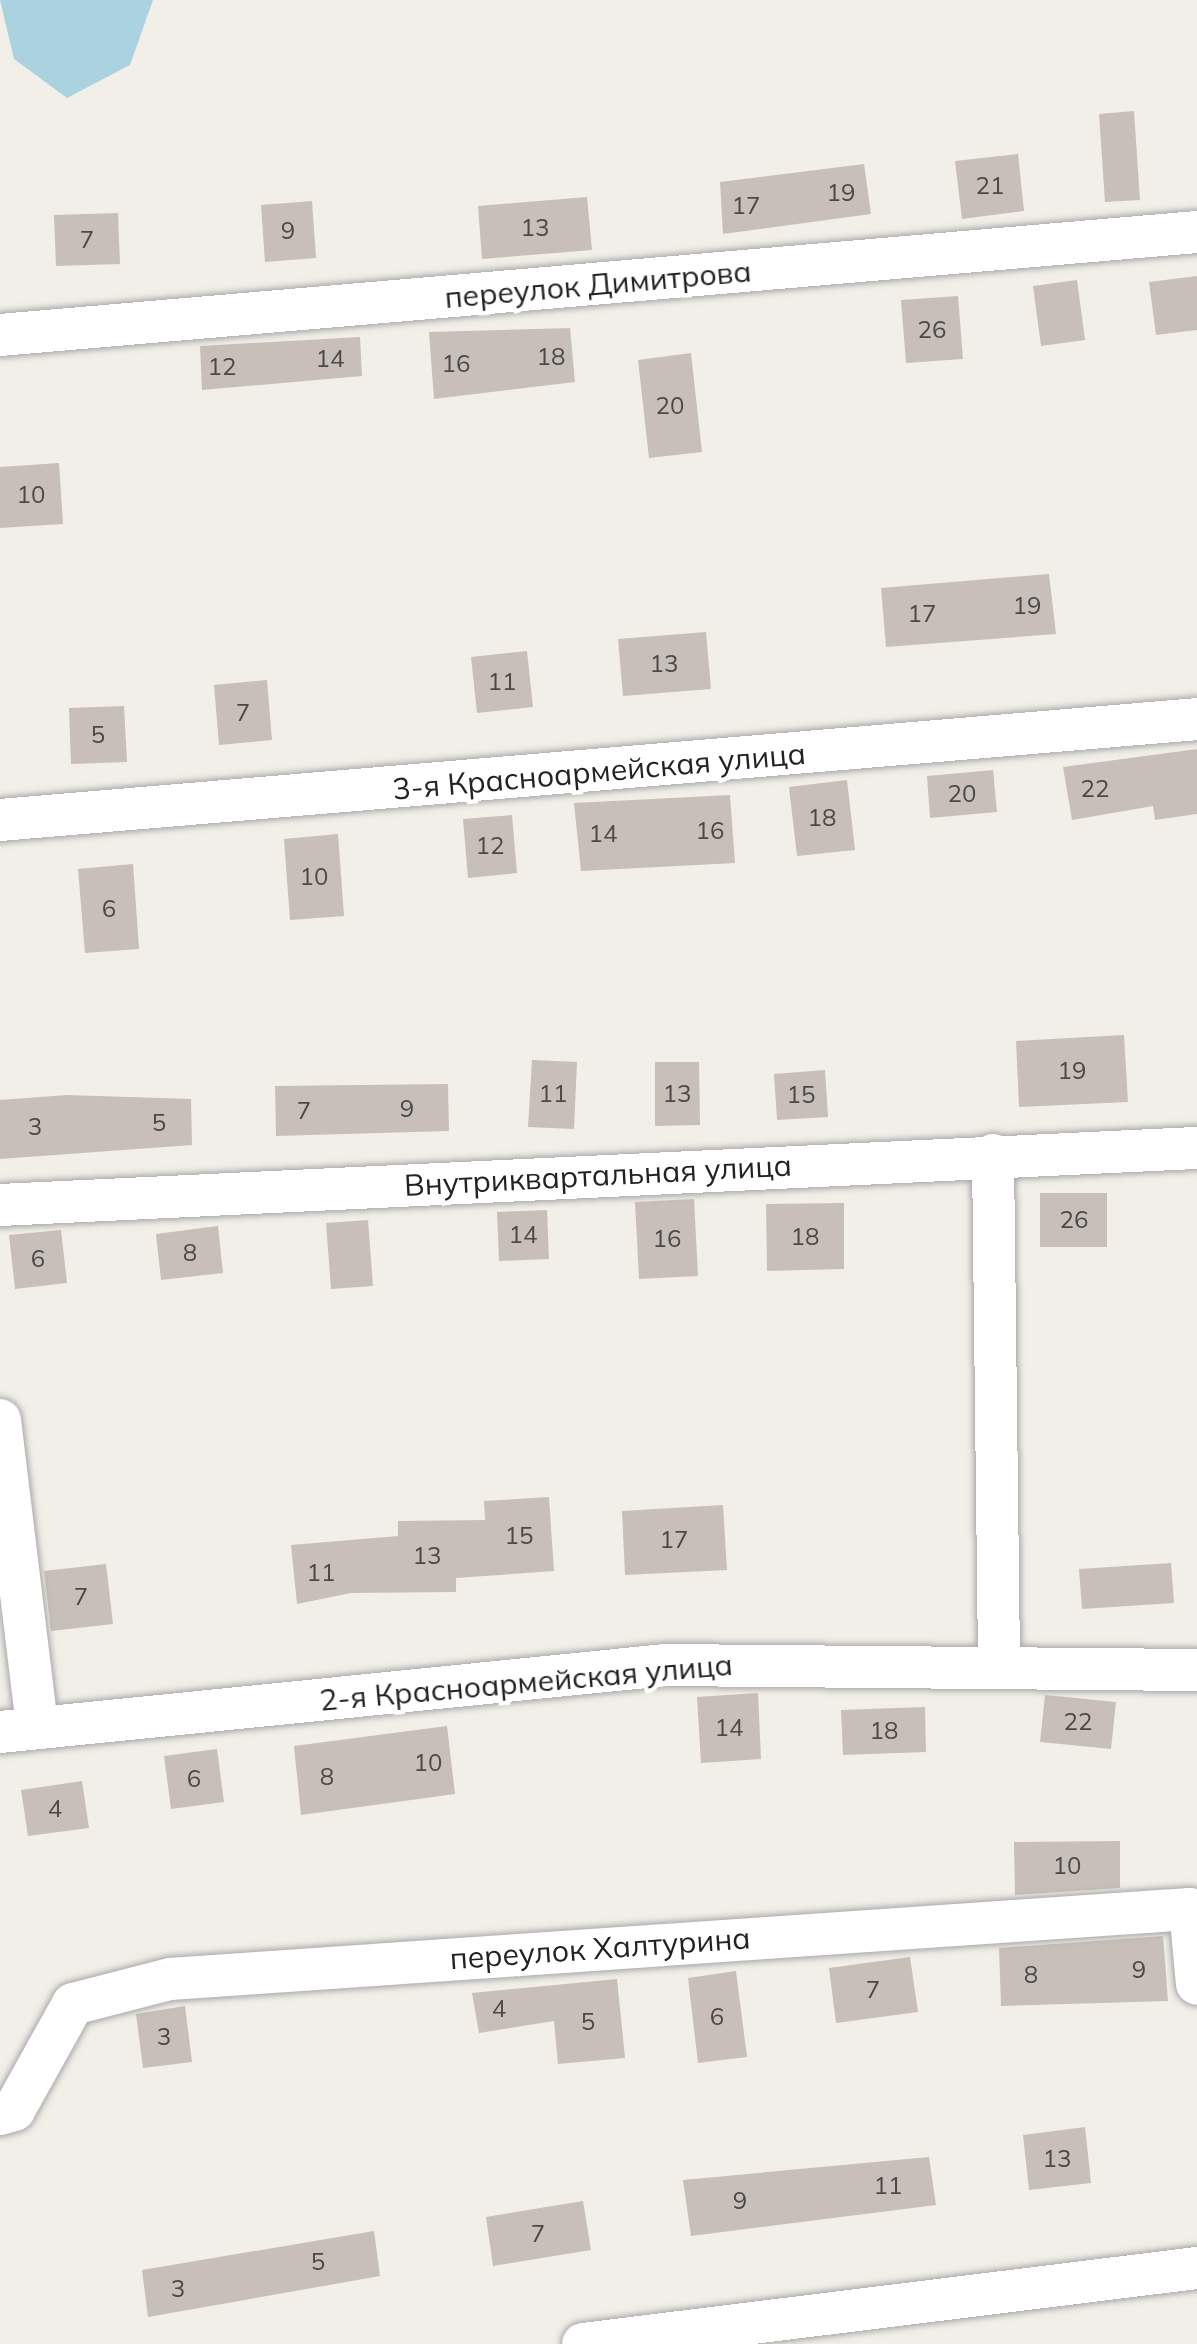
<!DOCTYPE html>
<html>
<head>
<meta charset="utf-8">
<style>
	body { margin:0 }
	#map { position:relative; width:1197px; height:2344px; overflow:hidden; background:#f2efe9; font-family:Mulish,sans-serif }
	div>[style] { position:absolute }
	.water>* { inset:0; background:#aad3df }
	.building>* { inset:0; background:#c7bfb8 }
	.roads { filter:drop-shadow(0 0 3px #a9a9a9) drop-shadow(0 0 3px #a9a9a9) }
	.minor>* { height:42px; margin:-21px; padding:0 21px; transform-origin:21px; border-radius:21px; background:#fff }
	span { translate:-50% -50%; white-space:nowrap; text-align:center; line-height:1.15; -webkit-text-stroke:9px #fff; paint-order:stroke }
	.number-label { font-size:24px; color:#4b4948 }
	.number-label span { -webkit-text-stroke-width:0 }
	.street-label { font-size:30px; color:#222 }
</style>
</head>
<body>
<div id="map">
	<div class="water">
		<div style="clip-path:polygon(0 0,153px 0,130px 65px,67px 98px,14px 59px)"></div>
	</div>
	<div class="building">
		<div style="clip-path:polygon(1134px 111px,1140px 200px,1105px 202px,1099px 114px)"></div>
		<div style="clip-path:polygon(1018px 154px,1024px 211px,962px 219px,955px 161px)"></div>
		<div style="clip-path:polygon(864px 164px,871px 214px,723px 234px,720px 182px)"></div>
		<div style="clip-path:polygon(587px 197px,592px 250px,482px 259px,478px 206px)"></div>
		<div style="clip-path:polygon(312px 201px,316px 258px,265px 262px,261px 205px)"></div>
		<div style="clip-path:polygon(118px 213px,120px 264px,56px 266px,54px 215px)"></div>
		<div style="clip-path:polygon(1197px 276px,1197px 330px,1156px 335px,1149px 282px)"></div>
		<div style="clip-path:polygon(1077px 280px,1085px 340px,1041px 346px,1033px 286px)"></div>
		<div style="clip-path:polygon(958px 296px,963px 359px,906px 363px,901px 300px)"></div>
		<div style="clip-path:polygon(570px 328px,575px 382px,434px 399px,429px 332px)"></div>
		<div style="clip-path:polygon(360px 337px,362px 376px,202px 390px,200px 346px)"></div>
		<div style="clip-path:polygon(691px 353px,702px 452px,649px 458px,638px 360px)"></div>
		<div style="clip-path:polygon(59px 463px,63px 524px,0 528px,0 467px)"></div>
		<div style="clip-path:polygon(1049px 574px,1056px 634px,886px 647px,881px 588px)"></div>
		<div style="clip-path:polygon(706px 632px,711px 689px,623px 696px,618px 639px)"></div>
		<div style="clip-path:polygon(527px 651px,533px 707px,477px 713px,471px 657px)"></div>
		<div style="clip-path:polygon(267px 680px,272px 740px,219px 745px,214px 685px)"></div>
		<div style="clip-path:polygon(124px 706px,127px 762px,71px 764px,69px 708px)"></div>
		<div style="clip-path:polygon(1197px 749px,1197px 814px,1155px 820px,1153px 806px,1072px 820px,1063px 767px)"></div>
		<div style="clip-path:polygon(993px 770px,997px 812px,930px 818px,927px 776px)"></div>
		<div style="clip-path:polygon(847px 780px,855px 850px,797px 856px,789px 787px)"></div>
		<div style="clip-path:polygon(730px 795px,735px 863px,581px 871px,574px 803px)"></div>
		<div style="clip-path:polygon(512px 815px,517px 873px,468px 878px,463px 819px)"></div>
		<div style="clip-path:polygon(338px 834px,344px 916px,290px 920px,284px 839px)"></div>
		<div style="clip-path:polygon(133px 864px,139px 949px,85px 953px,78px 869px)"></div>
		<div style="clip-path:polygon(1124px 1035px,1128px 1102px,1019px 1107px,1016px 1041px)"></div>
		<div style="clip-path:polygon(532px 1060px,577px 1062px,574px 1129px,528px 1127px)"></div>
		<div style="clip-path:polygon(655px 1062px,699px 1062px,700px 1125px,655px 1126px)"></div>
		<div style="clip-path:polygon(825px 1070px,828px 1117px,777px 1120px,774px 1074px)"></div>
		<div style="clip-path:polygon(448px 1084px,449px 1131px,276px 1136px,275px 1086px)"></div>
		<div style="clip-path:polygon(67px 1095px,191px 1099px,192px 1145px,0 1159px,0 1100px)"></div>
		<div style="clip-path:polygon(1040px 1193px,1107px 1193px,1107px 1247px,1040px 1247px)"></div>
		<div style="clip-path:polygon(694px 1199px,698px 1276px,639px 1279px,635px 1202px)"></div>
		<div style="clip-path:polygon(844px 1203px,844px 1269px,767px 1271px,766px 1204px)"></div>
		<div style="clip-path:polygon(547px 1210px,549px 1259px,499px 1261px,497px 1212px)"></div>
		<div style="clip-path:polygon(368px 1220px,373px 1286px,331px 1289px,326px 1223px)"></div>
		<div style="clip-path:polygon(218px 1226px,223px 1273px,161px 1280px,156px 1234px)"></div>
		<div style="clip-path:polygon(61px 1230px,67px 1283px,15px 1289px,9px 1235px)"></div>
		<div style="clip-path:polygon(549px 1497px,554px 1571px,456px 1578px,456px 1592px,351px 1593px,297px 1604px,291px 1545px,398px 1536px,398px 1521px,485px 1520px,484px 1501px)"></div>
		<div style="clip-path:polygon(723px 1505px,727px 1570px,625px 1575px,622px 1511px)"></div>
		<div style="clip-path:polygon(1171px 1563px,1174px 1603px,1082px 1609px,1079px 1569px)"></div>
		<div style="clip-path:polygon(106px 1564px,113px 1624px,51px 1631px,44px 1571px)"></div>
		<div style="clip-path:polygon(758px 1693px,761px 1759px,701px 1763px,697px 1697px)"></div>
		<div style="clip-path:polygon(1045px 1695px,1116px 1702px,1111px 1749px,1040px 1742px)"></div>
		<div style="clip-path:polygon(925px 1707px,926px 1752px,843px 1755px,841px 1710px)"></div>
		<div style="clip-path:polygon(447px 1726px,455px 1794px,301px 1815px,294px 1746px)"></div>
		<div style="clip-path:polygon(217px 1749px,224px 1802px,171px 1809px,164px 1756px)"></div>
		<div style="clip-path:polygon(82px 1781px,89px 1828px,28px 1836px,21px 1790px)"></div>
		<div style="clip-path:polygon(1120px 1841px,1120px 1888px,1015px 1895px,1014px 1842px)"></div>
		<div style="clip-path:polygon(1163px 1936px,1168px 2001px,1001px 2006px,999px 1948px)"></div>
		<div style="clip-path:polygon(910px 1957px,918px 2012px,836px 2023px,829px 1968px)"></div>
		<div style="clip-path:polygon(736px 1971px,747px 2057px,698px 2063px,688px 1978px)"></div>
		<div style="clip-path:polygon(617px 1979px,625px 2058px,558px 2064px,554px 2021px,479px 2033px,472px 1993px)"></div>
		<div style="clip-path:polygon(185px 2006px,192px 2062px,143px 2068px,136px 2014px)"></div>
		<div style="clip-path:polygon(1085px 2127px,1091px 2183px,1029px 2190px,1023px 2135px)"></div>
		<div style="clip-path:polygon(929px 2157px,936px 2205px,691px 2236px,683px 2180px)"></div>
		<div style="clip-path:polygon(583px 2201px,591px 2250px,493px 2266px,486px 2217px)"></div>
		<div style="clip-path:polygon(374px 2231px,380px 2276px,148px 2317px,142px 2270px)"></div>
	</div>
	<div class="roads">
		<div class="minor">
			<div style="left:0;top:335px;width:1201px;rotate:-4.92deg"></div>
			<div style="left:0;top:820px;width:1201px;rotate:-4.82deg"></div>
			<div style="left:993px;top:1155px;width:508px;rotate:89.32deg"></div>
			<div style="left:0;top:1205px;width:1198px;rotate:-2.73deg"></div>
			<div style="left:0;top:1420px;width:308px;rotate:83.1deg"></div>
			<div style="left:0;top:1732px;width:668px;rotate:-5.75deg"></div>
			<div style="left:665px;top:1665px;width:532px;rotate:0.54deg"></div>
			<div style="left:0;top:2114px;width:15px;rotate:-16deg"></div>
			<div style="left:14px;top:2110px;width:121px;rotate:-60.9deg"></div>
			<div style="left:73px;top:2004px;width:100px;rotate:-14.5deg"></div>
			<div style="left:170px;top:1979px;width:1022px;rotate:-3.93deg"></div>
			<div style="left:1190px;top:1909px;width:75px;rotate:84.7deg"></div>
			<div style="left:583px;top:2344px;width:619px;rotate:-7.06deg"></div>
		</div>
	</div>
	<div class="number-label">
		<span style="left:990px;top:186px">21</span>
		<span style="left:841px;top:193px">19</span>
		<span style="left:746px;top:206px">17</span>
		<span style="left:535px;top:228px">13</span>
		<span style="left:288px;top:231px">9</span>
		<span style="left:87px;top:240px">7</span>
		<span style="left:932px;top:330px">26</span>
		<span style="left:551px;top:357px">18</span>
		<span style="left:330px;top:359px">14</span>
		<span style="left:456px;top:364px">16</span>
		<span style="left:222px;top:367px">12</span>
		<span style="left:670px;top:406px">20</span>
		<span style="left:31px;top:495px">10</span>
		<span style="left:1027px;top:606px">19</span>
		<span style="left:922px;top:614px">17</span>
		<span style="left:664px;top:664px">13</span>
		<span style="left:502px;top:682px">11</span>
		<span style="left:243px;top:713px">7</span>
		<span style="left:98px;top:735px">5</span>
		<span style="left:1095px;top:789px">22</span>
		<span style="left:962px;top:794px">20</span>
		<span style="left:822px;top:818px">18</span>
		<span style="left:710px;top:831px">16</span>
		<span style="left:603px;top:834px">14</span>
		<span style="left:490px;top:846px">12</span>
		<span style="left:314px;top:877px">10</span>
		<span style="left:109px;top:909px">6</span>
		<span style="left:1072px;top:1071px">19</span>
		<span style="left:553px;top:1094px">11</span>
		<span style="left:677px;top:1094px">13</span>
		<span style="left:801px;top:1095px">15</span>
		<span style="left:407px;top:1109px">9</span>
		<span style="left:304px;top:1111px">7</span>
		<span style="left:159px;top:1123px">5</span>
		<span style="left:35px;top:1127px">3</span>
		<span style="left:1074px;top:1220px">26</span>
		<span style="left:523px;top:1235px">14</span>
		<span style="left:805px;top:1237px">18</span>
		<span style="left:667px;top:1239px">16</span>
		<span style="left:190px;top:1253px">8</span>
		<span style="left:38px;top:1259px">6</span>
		<span style="left:519px;top:1536px">15</span>
		<span style="left:674px;top:1540px">17</span>
		<span style="left:427px;top:1556px">13</span>
		<span style="left:321px;top:1573px">11</span>
		<span style="left:81px;top:1597px">7</span>
		<span style="left:1078px;top:1722px">22</span>
		<span style="left:729px;top:1728px">14</span>
		<span style="left:884px;top:1731px">18</span>
		<span style="left:428px;top:1763px">10</span>
		<span style="left:327px;top:1777px">8</span>
		<span style="left:194px;top:1779px">6</span>
		<span style="left:55px;top:1809px">4</span>
		<span style="left:1067px;top:1866px">10</span>
		<span style="left:1139px;top:1970px">9</span>
		<span style="left:1031px;top:1975px">8</span>
		<span style="left:873px;top:1990px">7</span>
		<span style="left:499px;top:2009px">4</span>
		<span style="left:717px;top:2017px">6</span>
		<span style="left:588px;top:2022px">5</span>
		<span style="left:164px;top:2037px">3</span>
		<span style="left:1057px;top:2159px">13</span>
		<span style="left:888px;top:2186px">11</span>
		<span style="left:740px;top:2201px">9</span>
		<span style="left:538px;top:2234px">7</span>
		<span style="left:318px;top:2262px">5</span>
		<span style="left:178px;top:2289px">3</span>
	</div>
	<div class="street-label">
		<span style="left:598px;top:284px;rotate:-5deg">переулок Димитрова</span>
		<span style="left:599px;top:771px;rotate:-5deg">3-я Красноармейская улица</span>
		<span style="left:598px;top:1175px;rotate:-3deg">Внутриквартальная улица</span>
		<span style="left:526px;top:1682px;rotate:-5deg">2-я Красноармейская улица</span>
		<span style="left:600px;top:1948px;rotate:-4deg">переулок Халтурина</span>
	</div>
</div>
</body>
</html>
